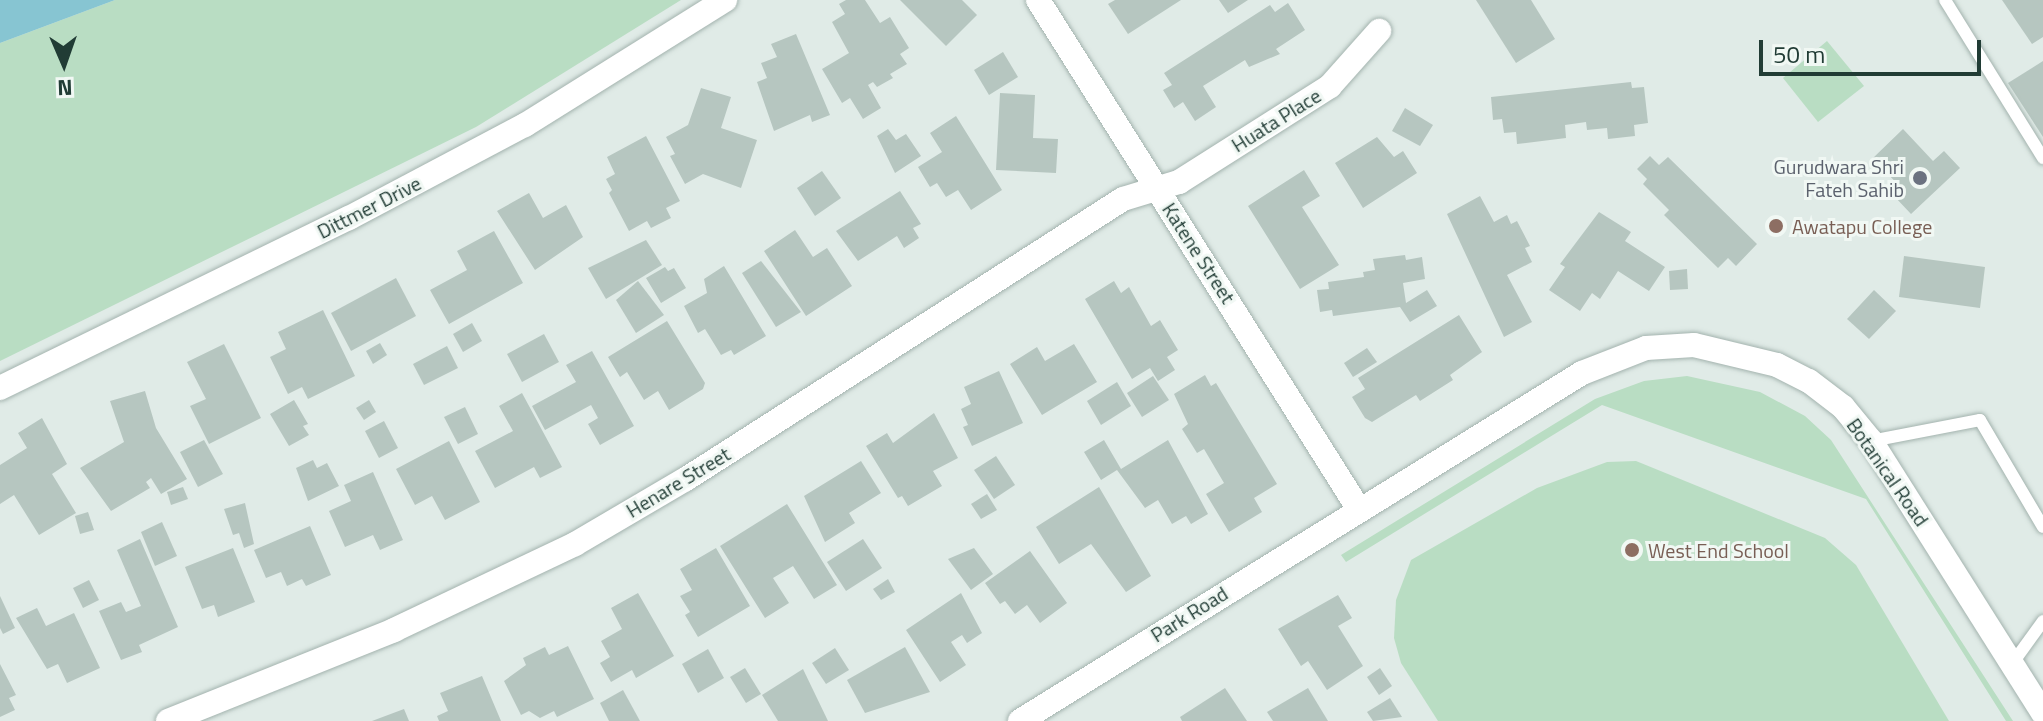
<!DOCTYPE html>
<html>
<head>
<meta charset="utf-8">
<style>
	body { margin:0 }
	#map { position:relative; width:2043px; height:721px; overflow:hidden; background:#e0ebe7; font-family:"Titillium Web",sans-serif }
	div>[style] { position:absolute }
	.green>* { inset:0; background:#b9ddc3 }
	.water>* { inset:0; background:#87c5d2 }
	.building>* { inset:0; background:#b6c6c0 }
	.roads { filter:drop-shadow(0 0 2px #a3b3ae) drop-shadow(0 0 2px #a3b3ae) }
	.lane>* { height:12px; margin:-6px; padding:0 6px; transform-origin:6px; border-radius:6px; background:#fff }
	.street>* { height:24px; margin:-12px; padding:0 12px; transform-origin:12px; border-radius:12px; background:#fff }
	.secondary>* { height:24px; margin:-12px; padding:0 12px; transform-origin:12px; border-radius:12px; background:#fff }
	.dots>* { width:22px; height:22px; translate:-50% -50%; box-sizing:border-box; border:4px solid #f1f8f4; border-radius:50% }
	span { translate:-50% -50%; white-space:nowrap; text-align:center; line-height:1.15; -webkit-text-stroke:6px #f1f8f4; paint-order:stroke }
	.street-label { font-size:20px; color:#213c35 }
	.worship-label { font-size:20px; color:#5b616d }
	.right { translate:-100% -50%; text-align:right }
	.education-label { font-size:20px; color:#785e54 }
	.left { translate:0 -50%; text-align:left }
	.north { position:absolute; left:24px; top:24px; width:80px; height:80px; -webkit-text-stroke:6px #f1f8f4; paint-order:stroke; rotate:178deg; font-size:22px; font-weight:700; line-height:32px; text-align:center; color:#213c35 }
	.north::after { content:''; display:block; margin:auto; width:28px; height:36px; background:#213c35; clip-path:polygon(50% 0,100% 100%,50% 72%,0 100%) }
	.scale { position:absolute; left:1759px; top:40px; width:222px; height:36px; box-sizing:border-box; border:4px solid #213c35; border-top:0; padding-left:10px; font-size:24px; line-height:28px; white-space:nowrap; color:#213c35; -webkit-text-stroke:6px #f1f8f4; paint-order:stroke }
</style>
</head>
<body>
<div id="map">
	<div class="green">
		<div style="clip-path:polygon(115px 0,681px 0,476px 127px,0 361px,0 43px)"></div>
		<div style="clip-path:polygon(1827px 41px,1864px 86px,1818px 122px,1783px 78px)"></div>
		<div style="clip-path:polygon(1687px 376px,1760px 392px,1805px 416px,1831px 440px,2013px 721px,2006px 721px,1866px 499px,1602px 405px,1346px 562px,1341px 555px,1595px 399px,1644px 381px)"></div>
		<div style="clip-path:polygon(1636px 461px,1825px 538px,1856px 565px,1949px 721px,1438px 721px,1401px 663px,1394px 638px,1396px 600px,1411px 560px,1537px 488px,1607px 462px)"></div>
	</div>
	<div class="water">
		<div style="clip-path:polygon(0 0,115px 0,0 43px)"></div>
	</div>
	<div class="building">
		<div style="clip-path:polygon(846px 0,865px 0,880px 23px,890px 17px,909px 48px,900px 54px,907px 64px,890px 74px,893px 78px,877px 87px,873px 82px,868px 85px,881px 108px,863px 119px,850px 98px,842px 103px,822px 69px,849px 53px,832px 22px,845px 14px,839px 4px)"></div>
		<div style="clip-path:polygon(900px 0,962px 0,977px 15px,946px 46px)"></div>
		<div style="clip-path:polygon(1115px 0,1181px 0,1128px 34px,1108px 4px)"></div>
		<div style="clip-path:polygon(1219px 0,1248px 0,1228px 13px)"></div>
		<div style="clip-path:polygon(1476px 0,1531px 0,1555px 39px,1516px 63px)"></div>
		<div style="clip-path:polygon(2002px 0,2043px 0,2043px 37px,2032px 44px)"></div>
		<div style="clip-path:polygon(1288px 3px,1305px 30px,1276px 49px,1280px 54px,1249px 67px,1245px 60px,1203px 86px,1216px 107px,1195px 121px,1183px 102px,1174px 108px,1163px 90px,1172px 85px,1164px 73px,1270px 5px,1275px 12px)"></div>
		<div style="clip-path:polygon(796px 34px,830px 115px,812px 122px,810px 115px,774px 131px,757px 82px,767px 78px,761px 63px,777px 57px,771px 44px)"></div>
		<div style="clip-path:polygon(1003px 52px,1018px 77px,989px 95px,974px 70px)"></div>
		<div style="clip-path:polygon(2043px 61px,2043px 137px,2008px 83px)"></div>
		<div style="clip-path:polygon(1631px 82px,1632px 88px,1644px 87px,1648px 123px,1634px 125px,1635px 136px,1608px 139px,1607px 128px,1587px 130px,1586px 122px,1565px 125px,1566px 138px,1517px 144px,1516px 132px,1504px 133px,1502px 119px,1493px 120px,1491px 97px)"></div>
		<div style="clip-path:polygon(701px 88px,731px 97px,721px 128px,757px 140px,741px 188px,703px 174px,685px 184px,670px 156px,675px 154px,666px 137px,688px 125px)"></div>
		<div style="clip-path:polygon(1000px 93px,1035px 95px,1033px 138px,1058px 139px,1056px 173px,996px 170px)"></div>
		<div style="clip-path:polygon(1405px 108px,1433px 125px,1420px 146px,1392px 131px)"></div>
		<div style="clip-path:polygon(956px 116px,1002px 190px,971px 210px,958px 190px,946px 197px,937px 183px,930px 187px,918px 167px,942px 152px,930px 133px)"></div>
		<div style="clip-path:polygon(888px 129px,896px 140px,906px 134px,921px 156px,895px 173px,877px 136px)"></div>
		<div style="clip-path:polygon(1903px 129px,1933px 161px,1944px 151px,1960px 168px,1911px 214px,1894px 196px,1902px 189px,1873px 158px)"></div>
		<div style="clip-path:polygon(646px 136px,680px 201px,666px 208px,671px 218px,651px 228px,647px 221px,629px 231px,609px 193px,612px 190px,606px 179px,615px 174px,607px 157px)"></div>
		<div style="clip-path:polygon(1377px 137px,1394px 157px,1403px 151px,1417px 173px,1363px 208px,1335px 163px)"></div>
		<div style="clip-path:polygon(1650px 156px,1659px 165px,1668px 157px,1757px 244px,1736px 266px,1728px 258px,1718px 268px,1664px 215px,1669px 210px,1643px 184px,1647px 179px,1637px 169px)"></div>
		<div style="clip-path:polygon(1304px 170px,1320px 196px,1302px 207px,1339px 265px,1300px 289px,1248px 206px)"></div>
		<div style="clip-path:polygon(822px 171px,841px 198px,815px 216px,797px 188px)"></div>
		<div style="clip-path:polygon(900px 191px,921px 224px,913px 228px,919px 238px,904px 248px,897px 236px,858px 261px,836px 231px)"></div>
		<div style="clip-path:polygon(529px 193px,543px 218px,566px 205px,583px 237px,535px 270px,497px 211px)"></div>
		<div style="clip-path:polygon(1480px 196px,1494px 222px,1507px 215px,1511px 224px,1517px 221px,1530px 246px,1525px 248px,1532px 262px,1507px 275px,1532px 322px,1504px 337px,1447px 214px)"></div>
		<div style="clip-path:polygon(1599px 212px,1631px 232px,1625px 241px,1665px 267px,1649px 291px,1618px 271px,1600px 299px,1592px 293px,1580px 311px,1549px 290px,1565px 267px,1560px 264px)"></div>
		<div style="clip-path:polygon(795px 230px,813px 257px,827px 248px,852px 286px,806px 316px,764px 251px)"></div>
		<div style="clip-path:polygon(494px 231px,523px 283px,449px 324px,430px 290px,467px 270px,457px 251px)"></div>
		<div style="clip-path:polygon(646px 240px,662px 265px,606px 299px,588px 268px)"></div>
		<div style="clip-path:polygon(1405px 255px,1406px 260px,1422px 257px,1425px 279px,1403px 283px,1406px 303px,1427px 290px,1437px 306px,1410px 322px,1400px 307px,1333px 316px,1332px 310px,1320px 312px,1317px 290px,1329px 289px,1328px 282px,1364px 277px,1363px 272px,1375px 270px,1373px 259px)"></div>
		<div style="clip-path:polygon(1904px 256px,1985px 267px,1980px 308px,1899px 297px)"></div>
		<div style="clip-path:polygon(761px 261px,801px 312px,776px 327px,742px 273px)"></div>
		<div style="clip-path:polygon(724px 266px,766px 336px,734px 355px,731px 350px,721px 355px,705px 329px,698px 333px,684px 306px,707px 293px,704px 279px)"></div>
		<div style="clip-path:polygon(665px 267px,668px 271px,674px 268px,686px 288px,661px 303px,646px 278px)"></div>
		<div style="clip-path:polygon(1687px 269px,1688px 289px,1670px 290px,1669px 271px)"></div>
		<div style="clip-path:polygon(396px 278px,416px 316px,351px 351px,331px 313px)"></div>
		<div style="clip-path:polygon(638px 281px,664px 315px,636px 333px,616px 300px)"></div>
		<div style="clip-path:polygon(1114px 281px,1121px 293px,1129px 287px,1151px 326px,1160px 320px,1178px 350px,1167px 357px,1175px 370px,1158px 381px,1150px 368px,1132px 379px,1085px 299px)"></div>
		<div style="clip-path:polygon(1874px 290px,1896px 311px,1869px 339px,1847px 319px)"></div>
		<div style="clip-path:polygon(323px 310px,355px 376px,308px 399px,302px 387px,288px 394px,270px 357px,286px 349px,278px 332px)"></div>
		<div style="clip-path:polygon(1459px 315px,1482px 352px,1450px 375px,1453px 380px,1420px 401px,1416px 395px,1372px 422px,1365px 418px,1352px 397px,1365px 389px,1358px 378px)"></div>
		<div style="clip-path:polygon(667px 321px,705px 383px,703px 389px,669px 410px,658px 391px,644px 400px,627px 372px,620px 377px,608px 357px)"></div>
		<div style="clip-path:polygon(472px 323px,482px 341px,463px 352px,453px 334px)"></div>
		<div style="clip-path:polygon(544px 334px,559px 362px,522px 382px,507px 354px)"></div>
		<div style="clip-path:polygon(380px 343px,387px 355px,373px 364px,366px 351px)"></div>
		<div style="clip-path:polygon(224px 344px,261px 418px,209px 444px,190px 406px,206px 399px,187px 362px)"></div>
		<div style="clip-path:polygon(1074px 344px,1097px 382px,1042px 415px,1010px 364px,1037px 347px,1045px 361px)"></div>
		<div style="clip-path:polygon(447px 346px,458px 368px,424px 385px,413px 364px)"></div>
		<div style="clip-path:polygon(1367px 348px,1377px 362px,1353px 377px,1344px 363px)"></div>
		<div style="clip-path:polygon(592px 351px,634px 426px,600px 445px,588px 424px,598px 418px,591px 405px,545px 430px,532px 406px,576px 382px,566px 365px)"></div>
		<div style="clip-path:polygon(999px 371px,1023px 423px,972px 446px,963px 427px,968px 425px,961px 409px,971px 404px,964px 387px)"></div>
		<div style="clip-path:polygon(1205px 375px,1211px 386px,1216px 383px,1277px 484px,1254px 498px,1262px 512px,1229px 532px,1206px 494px,1224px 483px,1204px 449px,1197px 453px,1182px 429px,1188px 424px,1174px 394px)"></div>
		<div style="clip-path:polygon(1153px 376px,1169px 400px,1142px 417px,1127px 393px)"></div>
		<div style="clip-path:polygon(1117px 382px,1131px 406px,1101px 425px,1087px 401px)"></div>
		<div style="clip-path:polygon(145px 391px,156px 428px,187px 479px,161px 494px,151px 478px,146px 482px,150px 488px,111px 511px,80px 468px,124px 442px,110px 401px)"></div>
		<div style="clip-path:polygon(522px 393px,562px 467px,540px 478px,534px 467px,495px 488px,475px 451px,513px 431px,499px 406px)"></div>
		<div style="clip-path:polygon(294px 400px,308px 424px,303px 426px,309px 435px,289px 446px,270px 414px)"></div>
		<div style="clip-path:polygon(369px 400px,376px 412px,364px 420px,356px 408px)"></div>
		<div style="clip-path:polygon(465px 407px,478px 434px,458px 444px,444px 417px)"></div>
		<div style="clip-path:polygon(934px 413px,958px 458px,933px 471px,942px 486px,908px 506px,902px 496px,898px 498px,866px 446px,887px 433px,893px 443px)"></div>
		<div style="clip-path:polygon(42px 418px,67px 464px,52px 474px,76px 513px,39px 535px,14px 495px,0 504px,0 465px,27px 448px,18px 433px)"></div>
		<div style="clip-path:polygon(384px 421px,398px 448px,379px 458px,365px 431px)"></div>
		<div style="clip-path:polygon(204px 440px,223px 474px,198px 487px,180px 452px)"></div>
		<div style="clip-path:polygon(1104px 440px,1121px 469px,1168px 440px,1208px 514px,1191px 524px,1186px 516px,1172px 524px,1158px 500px,1145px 508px,1117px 470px,1101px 480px,1084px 452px)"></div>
		<div style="clip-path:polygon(449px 441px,480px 502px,445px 520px,432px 496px,415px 505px,396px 469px)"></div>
		<div style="clip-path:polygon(996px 456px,1015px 485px,994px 499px,974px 470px)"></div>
		<div style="clip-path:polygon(313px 460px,317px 468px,327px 463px,339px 486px,308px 501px,296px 468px)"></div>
		<div style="clip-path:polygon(861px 461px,881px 493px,849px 513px,855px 523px,825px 542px,804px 496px)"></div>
		<div style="clip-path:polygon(373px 472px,403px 540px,380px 550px,373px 535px,345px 547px,329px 511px,351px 501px,344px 485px)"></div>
		<div style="clip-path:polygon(183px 487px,188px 499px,171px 505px,167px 492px)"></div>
		<div style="clip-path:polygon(1099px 487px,1151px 576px,1126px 592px,1091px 544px,1059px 564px,1036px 527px)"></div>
		<div style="clip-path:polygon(987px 494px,997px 510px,981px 519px,971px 504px)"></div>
		<div style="clip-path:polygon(245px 503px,254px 544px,244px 548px,239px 533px,233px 535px,224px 509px)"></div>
		<div style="clip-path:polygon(787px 504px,837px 585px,814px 599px,793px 566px,773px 578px,789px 603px,765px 618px,720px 546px)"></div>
		<div style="clip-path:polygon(88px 512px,94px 530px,80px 534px,75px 516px)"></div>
		<div style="clip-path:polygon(162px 522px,177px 556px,155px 566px,141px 532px)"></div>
		<div style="clip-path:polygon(310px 526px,331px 575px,306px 586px,302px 579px,287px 586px,281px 572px,266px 578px,254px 550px)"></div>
		<div style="clip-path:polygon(140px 539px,178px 627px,139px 645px,142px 652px,121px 660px,99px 611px,121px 602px,126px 612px,141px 606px,117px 550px)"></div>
		<div style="clip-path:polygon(863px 539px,882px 568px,846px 591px,827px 562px)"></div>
		<div style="clip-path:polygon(233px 548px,255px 602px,218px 617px,214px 605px,202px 609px,185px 567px)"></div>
		<div style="clip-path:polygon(716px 548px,750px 606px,698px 637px,685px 615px,690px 612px,680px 596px,692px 590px,680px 569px)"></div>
		<div style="clip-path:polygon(974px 548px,993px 574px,971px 590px,948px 559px)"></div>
		<div style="clip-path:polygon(1030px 551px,1067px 603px,1040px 623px,1027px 605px,1015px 614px,1005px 601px,1000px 604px,985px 583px)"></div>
		<div style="clip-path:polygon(888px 579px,895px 592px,881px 600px,873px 589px)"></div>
		<div style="clip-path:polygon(89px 580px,99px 600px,83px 608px,73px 588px)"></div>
		<div style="clip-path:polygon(638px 593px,674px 656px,636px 678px,632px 670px,611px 682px,600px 663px,610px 657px,601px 641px,622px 629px,611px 608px)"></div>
		<div style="clip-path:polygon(961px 593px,982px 633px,967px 643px,962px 635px,951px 642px,966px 665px,940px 682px,906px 630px)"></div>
		<div style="clip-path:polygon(1338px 595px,1352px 618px,1338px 626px,1363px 666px,1327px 690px,1308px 661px,1301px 666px,1278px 629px)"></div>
		<div style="clip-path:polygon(0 596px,15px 628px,3px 634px,0 628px)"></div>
		<div style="clip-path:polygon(37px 608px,46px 626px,74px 613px,100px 668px,67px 683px,58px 664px,47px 669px,16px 618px)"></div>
		<div style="clip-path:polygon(568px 646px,594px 699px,557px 717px,554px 711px,540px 718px,529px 711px,521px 715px,504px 681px,526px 665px,523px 658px,545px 647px,549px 655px)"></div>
		<div style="clip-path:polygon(905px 647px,930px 692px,865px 713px,847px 680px)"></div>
		<div style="clip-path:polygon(835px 648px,849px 670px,826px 684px,812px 663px)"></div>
		<div style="clip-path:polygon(708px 649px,724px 678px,698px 693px,682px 664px)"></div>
		<div style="clip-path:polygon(0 664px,16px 695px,9px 698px,15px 710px,0 717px)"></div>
		<div style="clip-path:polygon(745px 668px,761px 694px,746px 703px,730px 677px)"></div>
		<div style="clip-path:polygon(1380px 668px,1392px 686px,1379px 695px,1367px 677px)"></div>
		<div style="clip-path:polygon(803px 669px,828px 721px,778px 721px,762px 695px)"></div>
		<div style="clip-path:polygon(482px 676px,501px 721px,439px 721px,437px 716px,448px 711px,440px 693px)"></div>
		<div style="clip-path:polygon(1225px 688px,1247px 721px,1182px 721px,1180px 717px)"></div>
		<div style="clip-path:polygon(1308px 688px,1328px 721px,1273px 721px,1267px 712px)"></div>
		<div style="clip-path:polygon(623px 690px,640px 721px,609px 721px,600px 703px)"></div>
		<div style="clip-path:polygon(1390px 698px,1402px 717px,1373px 721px,1367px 712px)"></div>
		<div style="clip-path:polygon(404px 709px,409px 721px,372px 721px)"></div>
	</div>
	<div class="roads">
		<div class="lane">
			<div style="left:1945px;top:0;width:186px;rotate:58.2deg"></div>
			<div style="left:1871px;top:441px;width:111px;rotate:-10.9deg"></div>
			<div style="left:1980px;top:420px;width:124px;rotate:59.5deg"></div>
			<div style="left:2012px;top:664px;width:53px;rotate:-54.2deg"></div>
		</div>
		<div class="street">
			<div style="left:1038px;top:0;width:600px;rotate:57.79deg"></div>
			<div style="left:0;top:388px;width:388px;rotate:-26deg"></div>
			<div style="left:349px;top:218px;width:199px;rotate:-27.9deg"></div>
			<div style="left:525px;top:125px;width:236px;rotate:-32deg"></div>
			<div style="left:168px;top:721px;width:244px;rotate:-21.9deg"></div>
			<div style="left:394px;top:630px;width:200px;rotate:-25.4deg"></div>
			<div style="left:575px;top:544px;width:129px;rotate:-30.4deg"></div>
			<div style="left:686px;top:479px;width:519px;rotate:-32.65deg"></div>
			<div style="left:1123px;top:199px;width:59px;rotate:-16.9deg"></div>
			<div style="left:1179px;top:182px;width:179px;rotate:-32.4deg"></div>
			<div style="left:1330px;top:86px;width:74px;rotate:-48.3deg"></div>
		</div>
		<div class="secondary">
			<div style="left:1020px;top:721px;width:661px;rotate:-31.77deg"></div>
			<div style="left:1582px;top:373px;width:69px;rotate:-21.3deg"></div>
			<div style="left:1646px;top:348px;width:48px;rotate:-3.6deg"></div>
			<div style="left:1694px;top:345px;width:85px;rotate:13.5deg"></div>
			<div style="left:1777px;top:365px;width:36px;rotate:27deg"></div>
			<div style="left:1809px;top:381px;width:43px;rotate:37.4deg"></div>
			<div style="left:1843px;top:407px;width:44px;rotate:50.5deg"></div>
			<div style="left:1871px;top:441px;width:322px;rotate:57.7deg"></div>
		</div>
	</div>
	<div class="dots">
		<div style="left:1920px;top:178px;background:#6b7280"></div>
		<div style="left:1776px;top:226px;background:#8d6e63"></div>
		<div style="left:1632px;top:550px;background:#8d6e63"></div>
	</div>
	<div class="street-label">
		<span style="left:1276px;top:120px;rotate:-32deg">Huata Place</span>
		<span style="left:369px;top:207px;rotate:-27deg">Dittmer Drive</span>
		<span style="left:1199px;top:253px;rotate:57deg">Katene Street</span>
		<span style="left:1888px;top:472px;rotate:55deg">Botanical Road</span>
		<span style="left:678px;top:482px;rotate:-31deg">Henare Street</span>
		<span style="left:1189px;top:614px;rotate:-32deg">Park Road</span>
	</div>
	<div class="worship-label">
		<span class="right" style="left:1904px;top:178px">Gurudwara Shri<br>Fateh Sahib</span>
	</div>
	<div class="education-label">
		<span class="left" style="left:1792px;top:226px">Awatapu College</span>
		<span class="left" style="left:1648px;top:550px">West End School</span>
	</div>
	<div class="north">N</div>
	<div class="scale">50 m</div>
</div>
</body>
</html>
